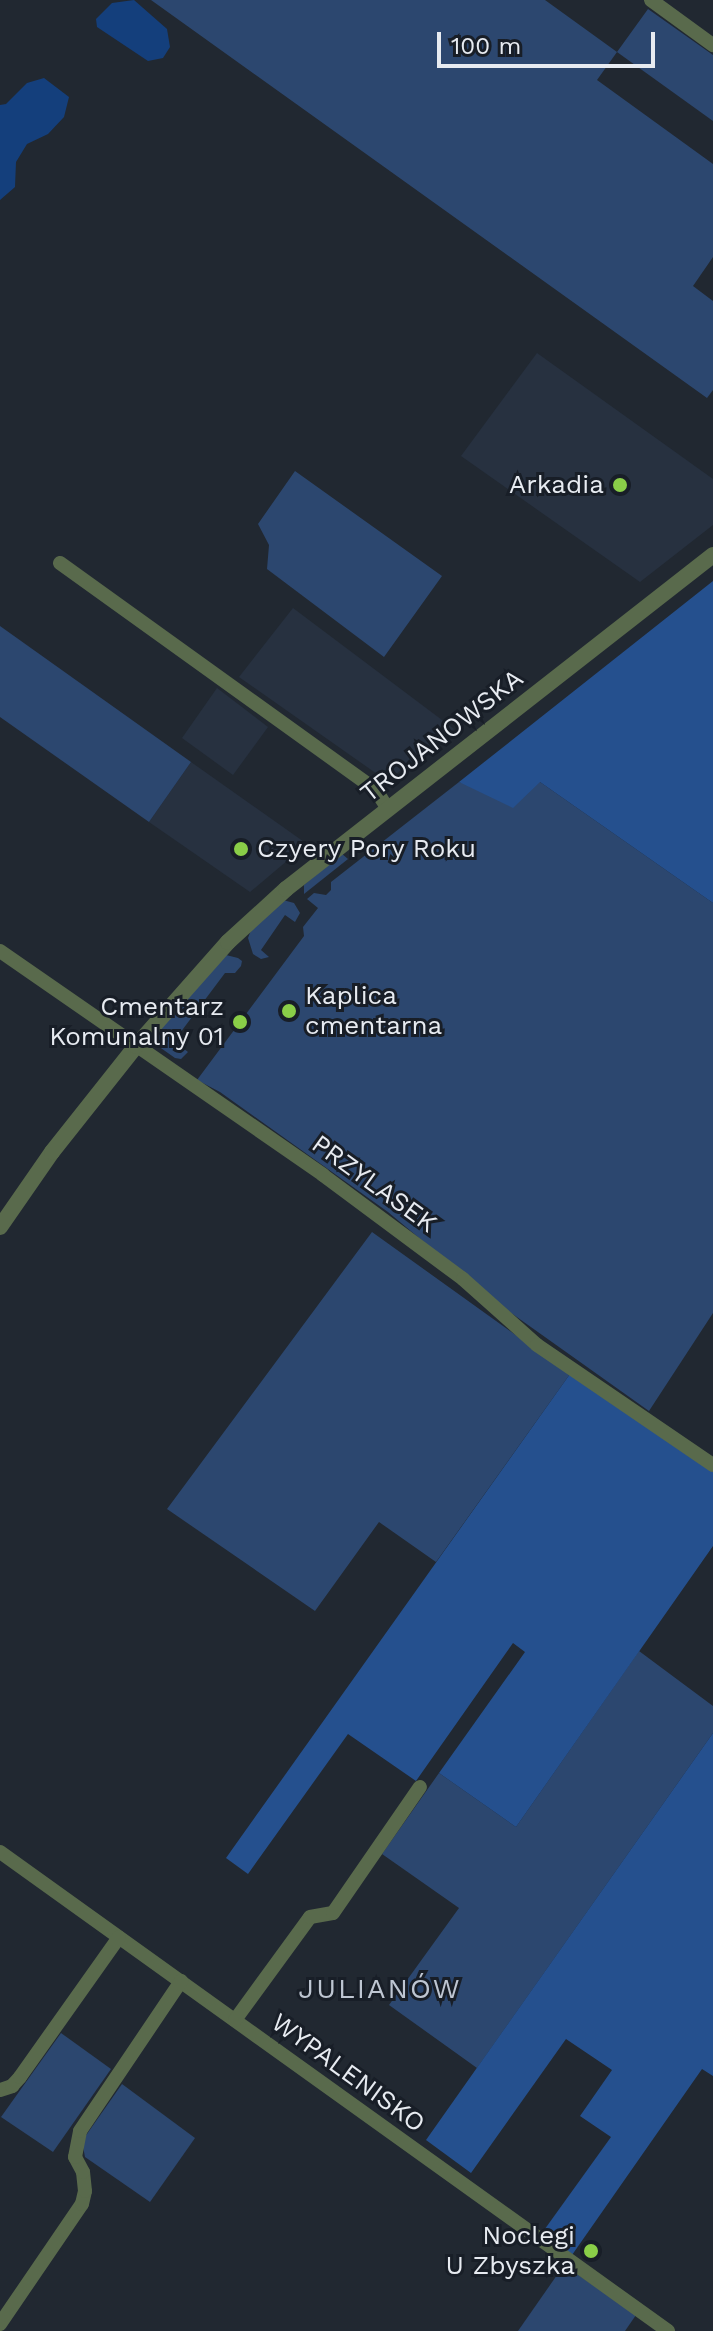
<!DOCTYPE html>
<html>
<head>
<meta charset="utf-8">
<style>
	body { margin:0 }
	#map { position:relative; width:713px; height:2331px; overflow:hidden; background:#212831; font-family:"Work Sans",sans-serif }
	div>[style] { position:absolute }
	.built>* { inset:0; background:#273140 }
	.green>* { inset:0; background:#2c476f }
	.forest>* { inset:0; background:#25508e }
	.water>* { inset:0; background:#143f7c }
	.minor>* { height:14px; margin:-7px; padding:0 7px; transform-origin:7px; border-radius:7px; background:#596a4c }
	.tertiary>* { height:16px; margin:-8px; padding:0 8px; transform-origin:8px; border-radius:8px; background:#596a4c }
	.dots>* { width:22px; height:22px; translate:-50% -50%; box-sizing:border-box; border:4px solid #181e27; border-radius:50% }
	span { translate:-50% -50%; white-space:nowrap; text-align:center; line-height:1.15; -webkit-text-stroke:6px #181e27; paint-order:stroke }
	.poi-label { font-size:26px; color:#e7ebf1 }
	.right { translate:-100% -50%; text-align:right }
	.left { translate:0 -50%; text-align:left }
	.street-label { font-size:26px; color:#e7ebf1 }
	.neighbourhood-label { font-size:28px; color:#bec6d2; letter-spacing:2px }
	.scale { position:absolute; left:437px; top:32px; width:218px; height:36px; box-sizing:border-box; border:4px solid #e7ebf1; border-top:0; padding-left:10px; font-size:24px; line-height:28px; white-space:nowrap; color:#e7ebf1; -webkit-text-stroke:6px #181e27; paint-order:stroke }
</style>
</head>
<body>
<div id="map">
	<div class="built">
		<div style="clip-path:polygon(537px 353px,713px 479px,713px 525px,640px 582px,461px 456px)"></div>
		<div style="clip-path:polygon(293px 608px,454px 729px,387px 781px,239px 677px)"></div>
		<div style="clip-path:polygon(217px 688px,268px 727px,233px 775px,182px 738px)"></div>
		<div style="clip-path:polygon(191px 762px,307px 844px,250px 892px,149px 822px)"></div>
	</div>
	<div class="green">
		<div style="clip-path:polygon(151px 0,545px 0,617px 52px,648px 9px,713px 55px,713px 121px,617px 52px,597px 80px,713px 164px,713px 257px,693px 286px,713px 301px,713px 390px,707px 398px)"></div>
		<div style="clip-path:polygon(295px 471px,442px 576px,384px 657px,267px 569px,269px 545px,258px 524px)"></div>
		<div style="clip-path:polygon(0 626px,191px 762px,149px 822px,0 717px)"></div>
		<div style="clip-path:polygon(459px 782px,469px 785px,540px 782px,713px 903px,713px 1313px,649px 1411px,497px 1303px,388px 1212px,220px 1092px,197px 1080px,304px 936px,303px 927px,318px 908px,307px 899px,314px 893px,326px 895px,331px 890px,331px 882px)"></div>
		<div style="clip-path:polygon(341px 853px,348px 859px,304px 894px,304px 885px)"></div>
		<div style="clip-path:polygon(283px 900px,294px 903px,300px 913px,295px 922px,285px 915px,261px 950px,269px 957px,261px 959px,253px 954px,248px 938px,251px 930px)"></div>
		<div style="clip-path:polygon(226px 955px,238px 958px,242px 961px,241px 966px,235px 973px,225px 973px,174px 1041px,188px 1052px,181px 1059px,175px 1058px,158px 1046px,156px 1040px,161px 1033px,157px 1029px)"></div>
		<div style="clip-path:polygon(372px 1232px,570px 1374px,436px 1562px,379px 1522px,315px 1611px,167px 1509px)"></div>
		<div style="clip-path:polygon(639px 1651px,713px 1706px,713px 1733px,477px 2068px,389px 2005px,459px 1908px,382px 1854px,439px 1773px,516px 1827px)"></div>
		<div style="clip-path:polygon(61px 2033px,111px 2069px,53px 2152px,1px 2117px)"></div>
		<div style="clip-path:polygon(122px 2084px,195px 2138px,150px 2202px,85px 2157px,82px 2141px)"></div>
		<div style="clip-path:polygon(564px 2265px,636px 2315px,625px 2331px,518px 2331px)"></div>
	</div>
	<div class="forest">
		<div style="clip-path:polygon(713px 581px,713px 903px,540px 782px,513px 808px,459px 782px)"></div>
		<div style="clip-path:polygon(570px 1374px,713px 1472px,713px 1546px,516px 1827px,439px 1773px,525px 1652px,513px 1643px,416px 1781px,348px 1734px,248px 1874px,226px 1858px)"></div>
		<div style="clip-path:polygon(713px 1733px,713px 2076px,702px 2069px,572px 2255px,542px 2233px,611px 2137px,580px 2116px,612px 2070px,566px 2039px,471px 2173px,426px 2140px)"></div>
	</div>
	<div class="water">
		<div style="clip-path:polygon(134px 0,167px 29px,170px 47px,163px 58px,148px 61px,97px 27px,96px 19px,112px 3px)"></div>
		<div style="clip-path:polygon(44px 78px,69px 97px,64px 117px,48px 134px,27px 144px,16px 162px,15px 187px,0 200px,0 105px,6px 104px,27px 83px)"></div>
	</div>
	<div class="minor">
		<div style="left:651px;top:0;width:77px;rotate:36deg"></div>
		<div style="left:60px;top:563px;width:389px;rotate:35.7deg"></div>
		<div style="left:376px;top:790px;width:22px;rotate:58deg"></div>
		<div style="left:0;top:951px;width:393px;rotate:34.7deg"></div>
		<div style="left:323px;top:1175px;width:174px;rotate:36.6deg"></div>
		<div style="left:463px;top:1279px;width:99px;rotate:41.7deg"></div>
		<div style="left:537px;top:1345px;width:213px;rotate:34.3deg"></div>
		<div style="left:0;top:1852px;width:822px;rotate:35.64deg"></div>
		<div style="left:235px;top:2020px;width:127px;rotate:-53.9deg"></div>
		<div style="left:310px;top:1917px;width:23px;rotate:-10deg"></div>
		<div style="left:333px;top:1913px;width:153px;rotate:-55.4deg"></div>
		<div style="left:0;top:2090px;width:13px;rotate:-18deg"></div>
		<div style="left:12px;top:2086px;width:12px;rotate:-48deg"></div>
		<div style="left:20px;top:2077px;width:171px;rotate:-54.7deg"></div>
		<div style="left:0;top:2324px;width:145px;rotate:-55.7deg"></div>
		<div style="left:82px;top:2204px;width:13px;rotate:-77deg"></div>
		<div style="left:85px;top:2191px;width:19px;rotate:-96deg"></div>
		<div style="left:83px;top:2172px;width:17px;rotate:-118deg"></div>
		<div style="left:75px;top:2157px;width:26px;rotate:-79deg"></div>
		<div style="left:80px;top:2131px;width:181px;rotate:-56deg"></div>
	</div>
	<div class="tertiary">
		<div style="left:0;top:1227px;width:91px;rotate:-55.3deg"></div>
		<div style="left:52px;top:1152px;width:135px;rotate:-51.6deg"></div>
		<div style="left:136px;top:1046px;width:139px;rotate:-48.5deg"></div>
		<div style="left:228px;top:942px;width:79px;rotate:-42.4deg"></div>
		<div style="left:286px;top:889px;width:542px;rotate:-38.03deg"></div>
	</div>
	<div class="dots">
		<div style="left:620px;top:485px;background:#8ace48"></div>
		<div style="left:241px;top:849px;background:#8ace48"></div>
		<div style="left:289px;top:1011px;background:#8ace48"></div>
		<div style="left:240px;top:1022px;background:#8ace48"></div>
		<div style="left:591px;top:2251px;background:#8ace48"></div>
	</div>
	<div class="poi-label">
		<span class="right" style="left:604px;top:485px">Arkadia</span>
		<span class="left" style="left:257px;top:849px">Czyery Pory Roku</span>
		<span class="left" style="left:305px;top:1011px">Kaplica<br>cmentarna</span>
		<span class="right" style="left:224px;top:1022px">Cmentarz<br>Komunalny 01</span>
		<span class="right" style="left:575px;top:2251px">Noclegi<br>U Zbyszka</span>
	</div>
	<div class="street-label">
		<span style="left:442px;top:736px;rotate:-38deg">TROJANOWSKA</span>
		<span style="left:374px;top:1184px;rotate:36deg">PRZYLASEK</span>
		<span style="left:348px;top:2073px;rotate:36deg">WYPALENISKO</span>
	</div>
	<div class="neighbourhood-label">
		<span style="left:380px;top:1989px">JULIANÓW</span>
	</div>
	<div class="scale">100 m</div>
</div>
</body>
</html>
